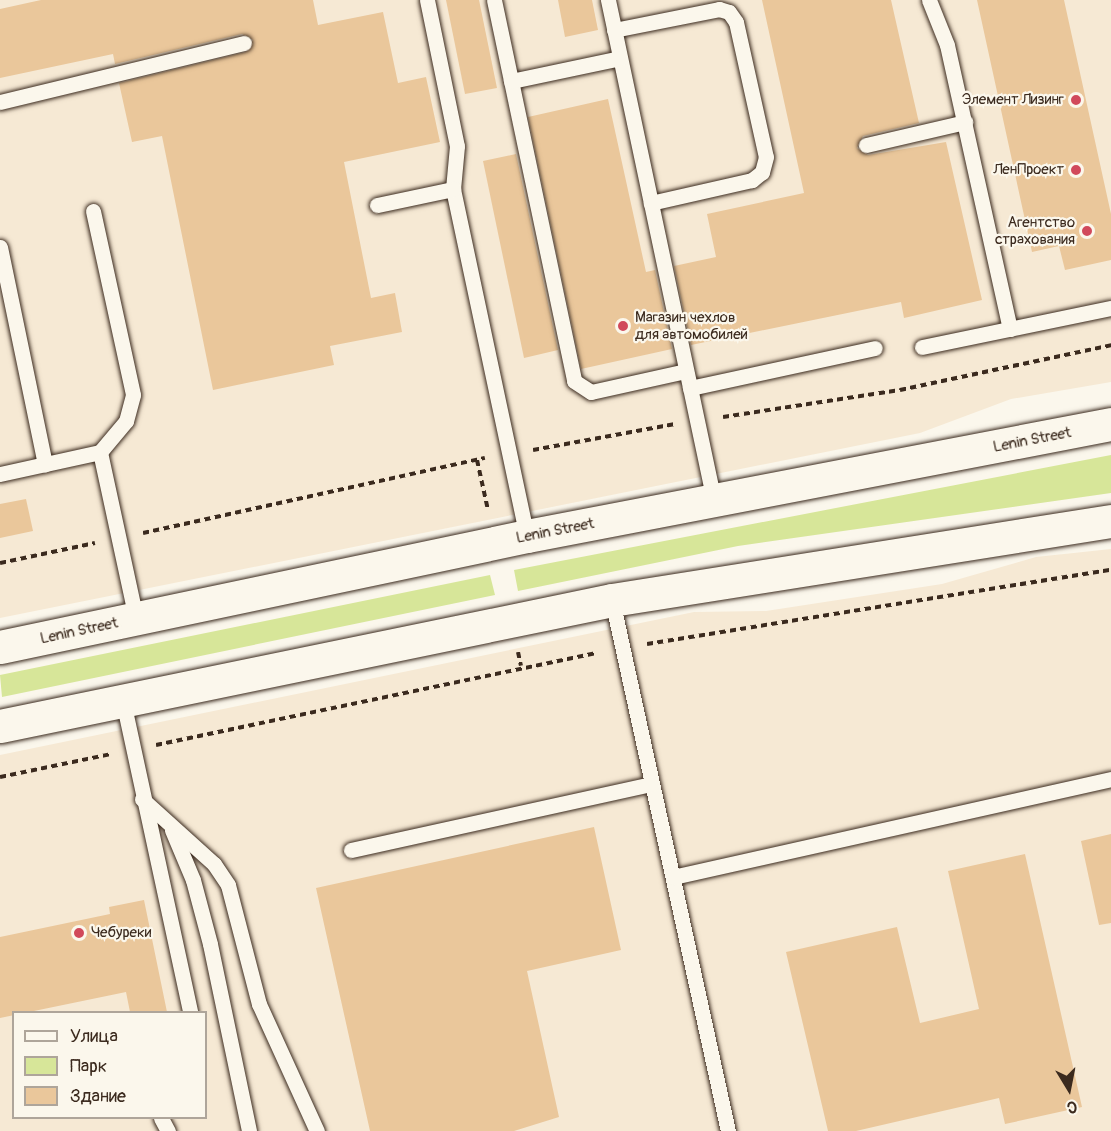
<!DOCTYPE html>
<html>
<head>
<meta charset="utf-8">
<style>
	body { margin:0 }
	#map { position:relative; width:1111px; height:1131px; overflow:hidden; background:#fbf7ec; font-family:Pangolin,sans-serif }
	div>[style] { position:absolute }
	.built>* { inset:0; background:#f6e9d4 }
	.green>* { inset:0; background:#d7e699 }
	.building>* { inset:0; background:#eac79b }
	.path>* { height:4px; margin-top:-2px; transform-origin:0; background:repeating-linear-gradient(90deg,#3b2a1e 0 6px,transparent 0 10.5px) }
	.roads { filter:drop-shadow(0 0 2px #3b2a1e) drop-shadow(0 0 2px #3b2a1e) }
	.lane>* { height:15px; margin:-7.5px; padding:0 7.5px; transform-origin:7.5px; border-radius:7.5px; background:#fbf7ec }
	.primary>* { height:33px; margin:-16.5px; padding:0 16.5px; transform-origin:16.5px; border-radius:16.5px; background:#fbf7ec }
	.dots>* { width:16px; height:16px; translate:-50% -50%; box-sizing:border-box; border:3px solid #fbf7ec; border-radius:50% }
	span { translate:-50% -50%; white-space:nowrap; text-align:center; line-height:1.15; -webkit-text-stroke:4.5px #fbf7ec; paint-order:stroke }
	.poi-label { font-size:15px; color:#3b2a1e }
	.right { translate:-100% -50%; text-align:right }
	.left { translate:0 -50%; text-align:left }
	.street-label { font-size:15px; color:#3b2a1e }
	.legend { position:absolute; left:12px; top:1011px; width:195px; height:108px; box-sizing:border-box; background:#fbf7ec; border:2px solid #aea59a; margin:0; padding:8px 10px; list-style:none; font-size:18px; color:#3b2a1e }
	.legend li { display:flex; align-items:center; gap:12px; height:30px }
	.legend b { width:30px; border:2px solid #aea59a }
	.north { position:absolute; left:1039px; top:1059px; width:60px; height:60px; -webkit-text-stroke:4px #fbf7ec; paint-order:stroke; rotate:170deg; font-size:16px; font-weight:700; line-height:24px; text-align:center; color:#3b2a1e }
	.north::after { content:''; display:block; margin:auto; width:21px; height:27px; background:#3b2a1e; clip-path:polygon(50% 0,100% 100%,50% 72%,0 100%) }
</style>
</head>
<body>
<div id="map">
	<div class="built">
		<div style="clip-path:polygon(0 0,1111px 0,1111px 382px,1011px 399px,920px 433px,0 618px)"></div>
		<div style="clip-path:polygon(evenodd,1111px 549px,1111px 1131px,0 1131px,0 755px,694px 612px,766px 611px,942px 584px,1036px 557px,1111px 549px,14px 1012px,206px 1012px,206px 1118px,14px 1118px,14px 1012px)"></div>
	</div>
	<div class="green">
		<div style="clip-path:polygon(1111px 455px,1111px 493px,738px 546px,518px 591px,514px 570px)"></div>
		<div style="clip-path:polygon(490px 575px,495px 595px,2px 697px,0 675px)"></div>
	</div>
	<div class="building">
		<div style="clip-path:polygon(41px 0,313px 0,318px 25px,383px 12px,398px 83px,426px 77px,440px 142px,344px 162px,371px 298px,395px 293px,402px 332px,330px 346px,334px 365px,213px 390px,162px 136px,132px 142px,119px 83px,246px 52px,253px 40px,242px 34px,115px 64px,113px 54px,0 78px,0 9px)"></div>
		<div style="clip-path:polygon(446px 0,479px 0,497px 88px,465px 94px)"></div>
		<div style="clip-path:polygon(558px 0,592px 0,598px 30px,565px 37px)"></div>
		<div style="clip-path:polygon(762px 0,891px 0,919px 123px,863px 136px,857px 148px,868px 155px,946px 142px,982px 300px,904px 318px,901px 302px,691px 345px,674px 266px,716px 257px,707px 214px,804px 193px)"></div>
		<div style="clip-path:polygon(977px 0,1064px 0,1111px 214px,1111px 260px,1065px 270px,1059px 246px,1032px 252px)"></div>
		<div style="clip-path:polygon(608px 99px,646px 272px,655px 270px,672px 349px,581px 369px,528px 117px)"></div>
		<div style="clip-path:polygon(516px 154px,558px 350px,524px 358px,483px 161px)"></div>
		<div style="clip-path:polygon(26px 499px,33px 531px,0 538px,0 504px)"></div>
		<div style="clip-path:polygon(594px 827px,621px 950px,527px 971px,559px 1117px,514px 1131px,370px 1131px,316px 888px)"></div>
		<div style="clip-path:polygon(1111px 834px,1111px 923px,1099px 925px,1081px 841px)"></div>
		<div style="clip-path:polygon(1025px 854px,1082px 1107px,1005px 1124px,999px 1098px,856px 1131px,828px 1131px,786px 952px,897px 927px,920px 1023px,979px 1009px,948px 871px)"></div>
		<div style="clip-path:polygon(144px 900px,167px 1012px,130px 1012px,126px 992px,0 1018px,0 937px,110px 914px,109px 907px)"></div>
	</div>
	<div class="path">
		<div style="left:723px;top:417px;width:179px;rotate:-8.7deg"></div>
		<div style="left:900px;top:390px;width:216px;rotate:-12deg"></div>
		<div style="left:533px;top:450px;width:143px;rotate:-10.4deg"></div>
		<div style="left:477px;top:460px;width:51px;rotate:77.6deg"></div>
		<div style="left:143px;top:533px;width:350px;rotate:-12.4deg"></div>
		<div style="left:0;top:563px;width:97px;rotate:-11.9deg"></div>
		<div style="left:647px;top:644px;width:470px;rotate:-9.1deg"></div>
		<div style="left:518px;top:652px;width:14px;rotate:78deg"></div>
		<div style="left:156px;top:745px;width:451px;rotate:-11.8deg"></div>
		<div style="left:0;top:777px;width:113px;rotate:-11.7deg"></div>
	</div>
	<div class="roads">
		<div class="lane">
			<div style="left:427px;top:0;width:149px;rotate:78.4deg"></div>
			<div style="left:457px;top:146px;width:43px;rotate:95.3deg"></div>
			<div style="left:453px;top:189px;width:355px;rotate:78deg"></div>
			<div style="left:494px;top:0;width:389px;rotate:78.1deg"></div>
			<div style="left:574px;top:381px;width:20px;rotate:33deg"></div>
			<div style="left:591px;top:392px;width:97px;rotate:-12.5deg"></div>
			<div style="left:608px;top:0;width:512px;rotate:78.05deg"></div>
			<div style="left:929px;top:0;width:48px;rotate:68.2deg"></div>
			<div style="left:947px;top:45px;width:291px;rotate:77.5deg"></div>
			<div style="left:614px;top:30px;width:107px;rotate:-11.3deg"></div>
			<div style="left:719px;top:9px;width:10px;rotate:17deg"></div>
			<div style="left:729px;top:12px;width:12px;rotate:55deg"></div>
			<div style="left:736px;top:22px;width:138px;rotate:77.5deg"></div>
			<div style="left:766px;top:157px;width:16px;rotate:105deg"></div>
			<div style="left:762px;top:172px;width:13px;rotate:141deg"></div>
			<div style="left:752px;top:180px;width:104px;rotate:167.2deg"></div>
			<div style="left:511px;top:81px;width:111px;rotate:-11.9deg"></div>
			<div style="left:0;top:102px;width:251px;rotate:-13.6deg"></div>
			<div style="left:866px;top:145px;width:102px;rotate:-13.1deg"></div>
			<div style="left:377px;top:205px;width:78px;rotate:-11.9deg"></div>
			<div style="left:93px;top:211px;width:188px;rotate:77.7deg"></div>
			<div style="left:133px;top:395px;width:27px;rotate:105deg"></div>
			<div style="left:126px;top:421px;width:40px;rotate:130deg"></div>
			<div style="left:100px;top:452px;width:171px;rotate:77.8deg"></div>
			<div style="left:0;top:247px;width:222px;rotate:78.3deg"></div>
			<div style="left:922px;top:347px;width:193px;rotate:-11.7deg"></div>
			<div style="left:690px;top:388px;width:189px;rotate:-12.2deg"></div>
			<div style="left:0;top:474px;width:102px;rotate:-12.4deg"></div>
			<div style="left:612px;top:600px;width:544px;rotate:77.68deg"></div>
			<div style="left:123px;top:701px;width:318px;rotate:77.8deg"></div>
			<div style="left:142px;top:799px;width:97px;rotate:42.1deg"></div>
			<div style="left:214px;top:864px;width:25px;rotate:56deg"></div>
			<div style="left:228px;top:885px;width:123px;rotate:75.4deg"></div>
			<div style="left:259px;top:1004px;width:140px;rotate:65.5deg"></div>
			<div style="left:172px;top:830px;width:54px;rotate:67.2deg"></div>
			<div style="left:193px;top:880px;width:66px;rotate:75.1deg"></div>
			<div style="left:210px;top:944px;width:191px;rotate:78.2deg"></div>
			<div style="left:351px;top:850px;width:308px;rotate:-12.4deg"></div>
			<div style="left:673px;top:877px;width:449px;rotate:-12.6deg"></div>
			<div style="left:161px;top:1118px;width:15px;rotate:62deg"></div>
		</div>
		<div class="primary">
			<div style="left:0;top:647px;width:539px;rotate:-11.89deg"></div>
			<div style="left:527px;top:536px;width:595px;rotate:-10.86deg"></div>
			<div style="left:0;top:726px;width:625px;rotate:-11.63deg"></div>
			<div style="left:612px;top:600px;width:505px;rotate:-9deg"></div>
		</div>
	</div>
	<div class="dots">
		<div style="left:1076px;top:100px;background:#d1495b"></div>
		<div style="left:1076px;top:170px;background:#d1495b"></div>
		<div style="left:1087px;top:231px;background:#d1495b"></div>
		<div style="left:623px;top:326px;background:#d1495b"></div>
		<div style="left:79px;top:933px;background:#d1495b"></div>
	</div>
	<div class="poi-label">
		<span class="right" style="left:1064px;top:100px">Элемент Лизинг</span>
		<span class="right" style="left:1064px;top:170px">ЛенПроект</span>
		<span class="right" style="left:1075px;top:231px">Агентство<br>страхования</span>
		<span class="left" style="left:635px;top:326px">Магазин чехлов<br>для автомобилей</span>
		<span class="left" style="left:91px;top:933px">Чебуреки</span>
	</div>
	<div class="street-label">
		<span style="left:1032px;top:440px;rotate:-11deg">Lenin Street</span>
		<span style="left:555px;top:531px;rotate:-11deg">Lenin Street</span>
		<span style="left:79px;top:631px;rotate:-12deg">Lenin Street</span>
	</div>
	<ul class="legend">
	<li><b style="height:8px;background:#fbf7ec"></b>Улица</li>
	<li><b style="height:16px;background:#d7e699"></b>Парк</li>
	<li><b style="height:16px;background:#eac79b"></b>Здание</li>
	</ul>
	<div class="north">С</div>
</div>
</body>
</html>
